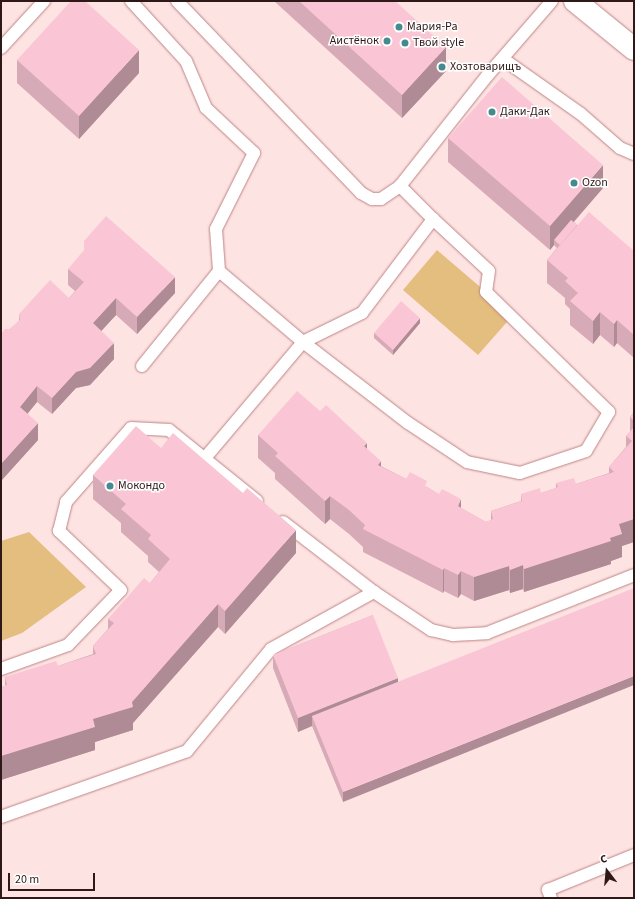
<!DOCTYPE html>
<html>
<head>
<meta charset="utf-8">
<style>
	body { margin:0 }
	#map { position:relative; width:635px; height:899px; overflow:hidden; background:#fee3e3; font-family:"Source Sans 3",sans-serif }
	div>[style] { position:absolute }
	.green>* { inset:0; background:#e4be7e }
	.roads { filter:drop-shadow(0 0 1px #be8484) drop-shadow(0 0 1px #be8484) }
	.service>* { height:12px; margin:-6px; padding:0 6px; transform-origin:6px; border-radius:6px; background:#fff }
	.tertiary>* { height:22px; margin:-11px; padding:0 11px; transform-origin:11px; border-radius:11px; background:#fff }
	.wall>* { inset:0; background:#d7aab7 }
	.shaded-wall>* { inset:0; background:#af8b95 }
	.building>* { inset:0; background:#fac6d5 }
	.dots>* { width:11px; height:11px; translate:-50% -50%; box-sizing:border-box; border:2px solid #fff; border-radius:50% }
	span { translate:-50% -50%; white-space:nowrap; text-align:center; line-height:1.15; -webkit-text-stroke:3px #fff; paint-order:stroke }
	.poi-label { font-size:12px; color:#2e1818 }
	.left { translate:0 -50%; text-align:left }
	.right { translate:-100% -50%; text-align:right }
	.frame { position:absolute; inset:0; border:2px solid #2e1818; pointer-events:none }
	.north { position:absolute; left:587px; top:851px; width:40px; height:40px; -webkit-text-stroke:3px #fff; paint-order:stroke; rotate:344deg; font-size:11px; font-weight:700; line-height:16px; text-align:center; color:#2e1818 }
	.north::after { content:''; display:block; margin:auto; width:14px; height:18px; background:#2e1818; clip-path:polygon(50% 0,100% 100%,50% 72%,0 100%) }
	.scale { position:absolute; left:8px; top:873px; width:87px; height:18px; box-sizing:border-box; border:2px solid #2e1818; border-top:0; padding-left:5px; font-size:12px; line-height:14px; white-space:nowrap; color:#2e1818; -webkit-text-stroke:3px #fff; paint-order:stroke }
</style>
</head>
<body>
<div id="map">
	<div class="green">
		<div style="clip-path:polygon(437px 250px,513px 315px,478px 355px,403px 290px)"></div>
		<div style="clip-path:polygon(29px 532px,86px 587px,22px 633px,1px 641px,1px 541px)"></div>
	</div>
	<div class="roads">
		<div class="service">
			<div style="left:131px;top:1px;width:81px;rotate:47.5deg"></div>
			<div style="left:186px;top:61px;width:51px;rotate:66.9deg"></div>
			<div style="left:206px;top:108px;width:66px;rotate:43.2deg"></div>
			<div style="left:254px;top:153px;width:85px;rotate:116.6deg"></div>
			<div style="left:216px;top:229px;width:42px;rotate:85.9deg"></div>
			<div style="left:177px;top:1px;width:266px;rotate:46.2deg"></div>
			<div style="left:361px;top:193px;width:13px;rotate:29deg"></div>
			<div style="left:372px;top:199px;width:9px"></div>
			<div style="left:381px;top:199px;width:23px;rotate:-34deg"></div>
			<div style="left:1px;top:48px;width:64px;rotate:-47.5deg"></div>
			<div style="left:503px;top:59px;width:95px;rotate:35.2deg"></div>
			<div style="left:581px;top:114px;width:52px;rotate:41.1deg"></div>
			<div style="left:620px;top:148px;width:15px;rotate:23deg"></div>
			<div style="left:433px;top:219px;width:76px;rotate:42.9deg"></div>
			<div style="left:489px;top:271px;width:21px;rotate:98deg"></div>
			<div style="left:486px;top:292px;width:172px;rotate:44.3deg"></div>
			<div style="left:609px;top:412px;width:45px;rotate:120.5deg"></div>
			<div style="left:586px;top:451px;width:70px;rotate:161.6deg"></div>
			<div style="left:520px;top:473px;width:54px;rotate:-168.3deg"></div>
			<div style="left:467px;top:462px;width:71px;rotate:-146.5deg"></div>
			<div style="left:408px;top:423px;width:133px;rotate:-142.4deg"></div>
			<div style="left:303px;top:342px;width:66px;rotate:-26.2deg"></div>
			<div style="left:362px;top:313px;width:118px;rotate:-52.9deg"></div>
			<div style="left:433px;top:219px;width:47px;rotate:-135deg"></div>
			<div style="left:400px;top:186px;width:140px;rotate:-51.7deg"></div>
			<div style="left:487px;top:76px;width:99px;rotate:-49.1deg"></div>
			<div style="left:142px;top:366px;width:122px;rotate:-51deg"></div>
			<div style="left:219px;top:271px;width:110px;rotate:40.2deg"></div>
			<div style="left:303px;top:342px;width:152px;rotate:130.2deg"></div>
			<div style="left:283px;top:522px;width:115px;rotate:37.6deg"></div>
			<div style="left:1px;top:669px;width:71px;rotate:-19.7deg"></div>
			<div style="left:68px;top:645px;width:76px;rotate:-46.1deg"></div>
			<div style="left:121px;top:590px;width:86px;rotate:-136.4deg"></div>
			<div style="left:59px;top:531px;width:30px;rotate:-76deg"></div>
			<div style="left:66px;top:502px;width:98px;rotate:-48.7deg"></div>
			<div style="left:131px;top:428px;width:38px;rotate:3deg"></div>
			<div style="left:169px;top:430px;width:113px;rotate:38.9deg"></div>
			<div style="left:1px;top:817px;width:197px;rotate:-19.5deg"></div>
			<div style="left:187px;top:751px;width:132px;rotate:-50.5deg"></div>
			<div style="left:271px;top:649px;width:118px;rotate:-29deg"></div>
			<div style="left:374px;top:592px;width:69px;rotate:33.7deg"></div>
			<div style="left:431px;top:630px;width:23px;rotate:13deg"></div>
			<div style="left:453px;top:635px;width:34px;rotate:-3deg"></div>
			<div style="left:487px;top:633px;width:158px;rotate:-21.5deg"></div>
			<div style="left:551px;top:898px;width:9px;rotate:-111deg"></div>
			<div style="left:548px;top:890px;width:93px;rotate:-22.1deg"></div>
		</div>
		<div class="tertiary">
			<div style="left:575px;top:1px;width:76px;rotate:39.1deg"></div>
		</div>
	</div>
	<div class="wall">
		<div style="clip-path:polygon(274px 1px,395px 1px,446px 71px,402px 118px)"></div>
		<div style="clip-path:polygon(17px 60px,139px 73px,79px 139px,17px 83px)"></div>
		<div style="clip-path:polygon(448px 138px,603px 188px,574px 222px,577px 225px,634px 251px,634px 358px,617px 343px,614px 347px,600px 335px,593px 344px,570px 325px,570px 309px,565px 304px,565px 298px,547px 283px,547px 260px,557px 248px,554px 245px,550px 250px,448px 162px)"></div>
		<div style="clip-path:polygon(68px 269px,175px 293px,137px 334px,116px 315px,101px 331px,114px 359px,90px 385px,76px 388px,52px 414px,37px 402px,27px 414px,38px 440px,1px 481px,10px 329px,19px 321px,19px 314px,69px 298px,75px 291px,68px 285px)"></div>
		<div style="clip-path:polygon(420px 323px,393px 355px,374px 338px,374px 333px)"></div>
		<div style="clip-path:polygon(320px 411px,367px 449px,381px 466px,406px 479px,427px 487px,461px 508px,486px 522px,491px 520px,491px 511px,521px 501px,521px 494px,541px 493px,556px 488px,556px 483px,576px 484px,609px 473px,609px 467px,626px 447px,626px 436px,630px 432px,630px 417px,634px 412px,634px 542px,622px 546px,622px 557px,611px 561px,611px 564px,524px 592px,523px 589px,510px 593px,509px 590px,474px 601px,461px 594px,458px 598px,444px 591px,443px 593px,363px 552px,363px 547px,349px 534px,330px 519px,325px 524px,275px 479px,275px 473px,258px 458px,258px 435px)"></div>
		<div style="clip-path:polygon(161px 448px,296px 553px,225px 634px,218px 627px,133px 723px,133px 730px,95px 742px,95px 750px,1px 780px,1px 687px,5px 686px,5px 677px,58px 666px,93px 654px,93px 646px,108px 629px,108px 619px,150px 583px,159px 572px,148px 562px,148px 556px,121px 532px,121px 523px,93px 499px,93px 475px)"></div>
		<div style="clip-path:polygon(373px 615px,343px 802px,312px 726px,298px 732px,273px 668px,273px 655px)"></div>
	</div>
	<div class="shaded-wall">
		<div style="clip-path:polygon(446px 47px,446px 71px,402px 118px,402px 95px)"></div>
		<div style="clip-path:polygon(139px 50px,139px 73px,79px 139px,79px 116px)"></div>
		<div style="clip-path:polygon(603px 165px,603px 188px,556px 242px,554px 240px,554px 245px,550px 250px,550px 226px)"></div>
		<div style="clip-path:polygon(175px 277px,175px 293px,137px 334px,137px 317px)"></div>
		<div style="clip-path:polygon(116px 298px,116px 315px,93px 340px,93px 323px)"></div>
		<div style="clip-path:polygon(600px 312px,600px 335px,593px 344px,593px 321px)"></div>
		<div style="clip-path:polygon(420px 318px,420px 323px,393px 355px,393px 350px)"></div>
		<div style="clip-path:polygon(617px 320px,617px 343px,614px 347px,614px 324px)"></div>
		<div style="clip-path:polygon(114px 343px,114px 359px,90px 385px,76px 388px,52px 414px,52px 398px,76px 372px)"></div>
		<div style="clip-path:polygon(37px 386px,37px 402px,20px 423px,20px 407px)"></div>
		<div style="clip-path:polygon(38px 423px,38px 440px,1px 481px,1px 464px)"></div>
		<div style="clip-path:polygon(367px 443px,367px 466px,364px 446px)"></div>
		<div style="clip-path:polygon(381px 461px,381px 484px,378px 465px)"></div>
		<div style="clip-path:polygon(330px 496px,330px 519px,325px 524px,325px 501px)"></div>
		<div style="clip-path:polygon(461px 499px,461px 522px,458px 506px)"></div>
		<div style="clip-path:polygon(634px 519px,634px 542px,622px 546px,622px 557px,611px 561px,611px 564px,524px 592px,524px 569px,610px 538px,619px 524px)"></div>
		<div style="clip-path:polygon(296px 530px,296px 553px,225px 634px,225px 611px)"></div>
		<div style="clip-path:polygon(523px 565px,523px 589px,510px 593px,510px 570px)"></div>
		<div style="clip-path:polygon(509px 566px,509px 590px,474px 601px,474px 577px)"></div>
		<div style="clip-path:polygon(444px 568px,444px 591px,443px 593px,443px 570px)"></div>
		<div style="clip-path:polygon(461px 571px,461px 594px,458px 598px,458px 575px)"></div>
		<div style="clip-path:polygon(218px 604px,218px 627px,133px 723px,133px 730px,95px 742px,95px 750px,1px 780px,1px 756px,93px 719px,132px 702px)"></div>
		<div style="clip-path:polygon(634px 676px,634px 685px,343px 802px,343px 792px)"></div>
		<div style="clip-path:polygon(398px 678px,398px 692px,312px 716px,312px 726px,298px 732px,298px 718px)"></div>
	</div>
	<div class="building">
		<div style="clip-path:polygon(71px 1px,85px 1px,139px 50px,79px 116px,17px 60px)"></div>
		<div style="clip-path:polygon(299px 1px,395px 1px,446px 47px,402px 95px)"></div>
		<div style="clip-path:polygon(502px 77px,603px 165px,550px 226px,448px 138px)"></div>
		<div style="clip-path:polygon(589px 212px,634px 251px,634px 335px,617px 320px,614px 324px,600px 312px,593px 321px,570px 301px,578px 293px,565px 281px,568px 278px,547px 260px)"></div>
		<div style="clip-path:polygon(106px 216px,175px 277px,137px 317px,116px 298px,93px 323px,114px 343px,90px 368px,76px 372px,52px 398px,37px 386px,20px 407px,38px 423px,1px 464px,1px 334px,5px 329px,10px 329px,20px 320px,19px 314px,50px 280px,69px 298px,84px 282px,68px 269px,84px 250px,84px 241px)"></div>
		<div style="clip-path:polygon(571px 220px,577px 225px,560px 245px,554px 240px)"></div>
		<div style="clip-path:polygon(401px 301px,420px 318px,393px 350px,374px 333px)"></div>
		<div style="clip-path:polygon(297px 391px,320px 411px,326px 405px,367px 443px,364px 446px,381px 461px,378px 465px,406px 479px,410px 472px,427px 481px,425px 486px,439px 494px,442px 489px,461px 499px,458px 506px,486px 522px,493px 519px,491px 511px,522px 501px,521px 494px,540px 488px,541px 493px,558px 487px,556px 483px,574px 478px,576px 484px,614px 472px,609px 467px,632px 441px,626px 436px,634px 427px,634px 519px,619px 524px,622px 534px,610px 538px,611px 541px,524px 569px,523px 565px,510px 570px,509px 566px,474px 577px,461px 571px,458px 575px,444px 568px,443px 570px,363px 529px,365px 525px,349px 510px,330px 496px,325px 501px,275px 456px,278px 453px,258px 435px)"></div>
		<div style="clip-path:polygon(634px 412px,634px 421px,630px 417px)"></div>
		<div style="clip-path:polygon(136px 426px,161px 448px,173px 433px,243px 493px,247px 488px,296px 530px,225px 611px,218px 604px,132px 702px,133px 707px,93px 719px,95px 727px,1px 756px,1px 687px,7px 685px,5px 677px,56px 661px,58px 666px,96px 654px,93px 646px,114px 623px,108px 619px,144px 578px,150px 583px,170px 559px,148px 539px,151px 535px,121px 509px,126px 504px,93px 475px)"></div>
		<div style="clip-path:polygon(634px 588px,634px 676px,343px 792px,312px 716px)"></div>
		<div style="clip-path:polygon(373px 615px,398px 678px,298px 718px,273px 655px)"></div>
	</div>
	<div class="dots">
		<div style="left:399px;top:27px;background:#438b8f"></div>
		<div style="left:387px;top:41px;background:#438b8f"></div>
		<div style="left:405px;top:43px;background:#438b8f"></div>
		<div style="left:442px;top:67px;background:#438b8f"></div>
		<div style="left:492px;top:112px;background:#438b8f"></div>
		<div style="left:574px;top:183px;background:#438b8f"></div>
		<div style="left:110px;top:486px;background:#438b8f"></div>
	</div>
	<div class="poi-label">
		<span class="left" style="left:407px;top:27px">Мария-Ра</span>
		<span class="right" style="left:379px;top:41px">Аистёнок</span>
		<span class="left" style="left:413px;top:43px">Твой style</span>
		<span class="left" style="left:450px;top:67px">Хозтоварищъ</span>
		<span class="left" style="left:500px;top:112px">Даки-Дак</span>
		<span class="left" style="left:582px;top:183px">Ozon</span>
		<span class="left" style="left:118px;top:486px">Мокондо</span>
	</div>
	<div class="frame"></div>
	<div class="north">С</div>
	<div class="scale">20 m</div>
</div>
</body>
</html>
